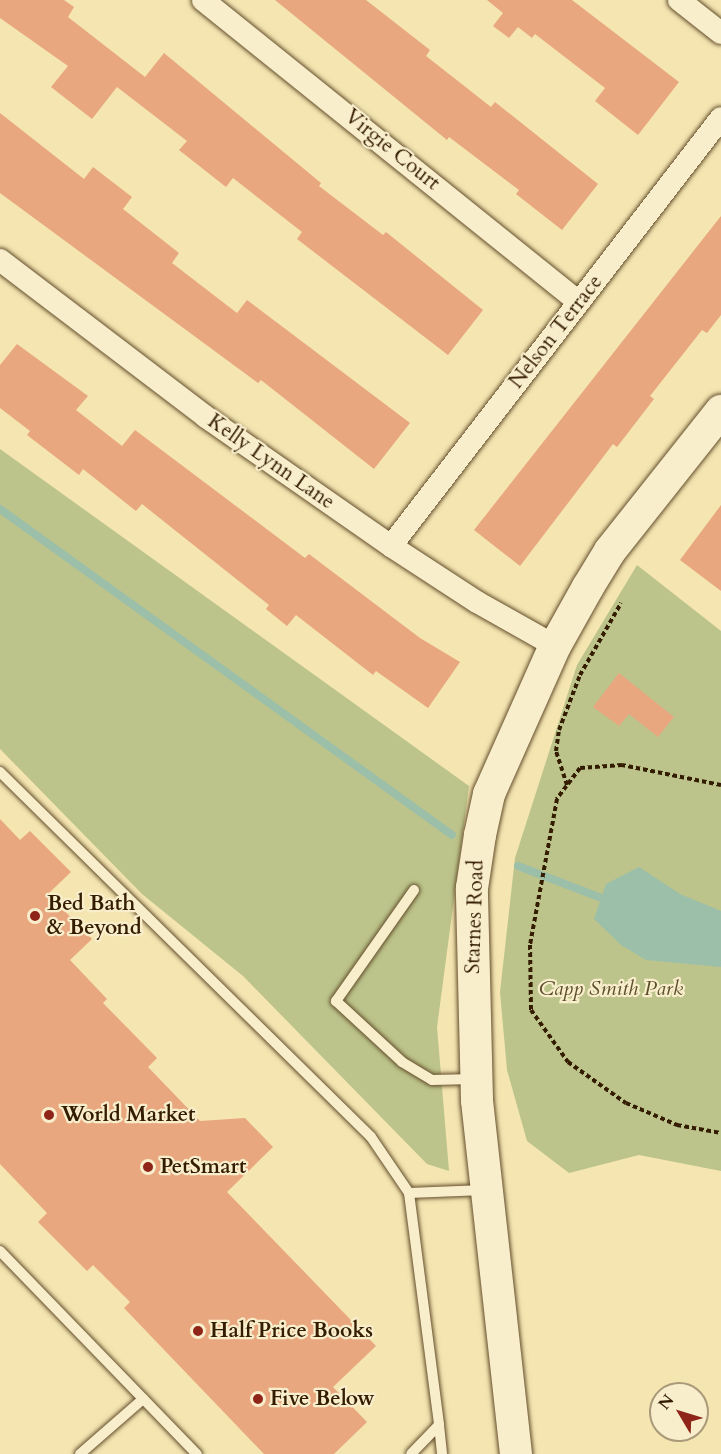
<!DOCTYPE html>
<html>
<head>
<meta charset="utf-8">
<style>
	body { margin:0 }
	#map { position:relative; width:721px; height:1454px; overflow:hidden; background:#f4e5b1; font-family:Cardo,serif }
	div>[style] { position:absolute }
	.green>* { inset:0; background:#bcc48b }
	.water>* { inset:0; background:#9cbfa9 }
	.stream>* { height:8px; margin:-4px; padding:0 4px; transform-origin:4px; border-radius:4px; background:#9cbfa9 }
	.building>* { inset:0; background:#e8a77f }
	.path>* { height:4px; margin-top:-2px; transform-origin:0; background:repeating-linear-gradient(90deg,#341c00 0 4.5px,transparent 0 7.5px) }
	.roads { filter:drop-shadow(0 0 2px #644e2c) drop-shadow(0 0 2px #644e2c) }
	.service>* { height:10px; margin:-5px; padding:0 5px; transform-origin:5px; border-radius:5px; background:#f8eecc }
	.minor>* { height:22px; margin:-11px; padding:0 11px; transform-origin:11px; border-radius:11px; background:#f8eecc }
	.secondary>* { height:32px; margin:-16px; padding:0 16px; transform-origin:16px; border-radius:16px; background:#f8eecc }
	.dots>* { width:16px; height:16px; translate:-50% -50%; box-sizing:border-box; border:3px solid #f8eecc; border-radius:50% }
	span { translate:-50% -50%; white-space:nowrap; text-align:center; line-height:1.15; -webkit-text-stroke:4.5px #f8eecc; paint-order:stroke }
	.street-label { font-size:21px; color:#341c00 }
	.poi-label { font-size:21px; color:#341c00; font-weight:700 }
	.left { translate:0 -50%; text-align:left }
	.park-label { font-size:21px; color:#5d4e2a; font-style:italic }
	.north { position:absolute; left:649px; top:1382px; width:60px; height:60px; box-sizing:border-box; background:#f8eecc; border:2px solid #aa9a7a; border-radius:50%; rotate:308deg; font-size:16px; font-weight:700; line-height:24px; text-align:center; color:#341c00 }
	.north::after { content:''; display:block; margin:auto; width:21px; height:27px; background:#8f2418; clip-path:polygon(50% 0,100% 100%,50% 72%,0 100%) }
</style>
</head>
<body>
<div id="map">
	<div class="green">
		<div style="clip-path:polygon(0 449px,469px 786px,437px 1027px,449px 1171px,427px 1164px,243px 976px,142px 894px,0 749px)"></div>
		<div style="clip-path:polygon(637px 565px,721px 631px,721px 1171px,639px 1155px,569px 1173px,527px 1141px,507px 1070px,500px 992px,515px 858px,577px 665px)"></div>
	</div>
	<div class="water">
		<div style="clip-path:polygon(639px 867px,680px 894px,721px 911px,721px 967px,646px 960px,621px 945px,594px 919px,606px 884px)"></div>
	</div>
	<div class="stream">
		<div style="left:0;top:509px;width:557px;rotate:35.8deg"></div>
		<div style="left:518px;top:866px;width:97px;rotate:21deg"></div>
	</div>
	<div class="building">
		<div style="clip-path:polygon(0 0,64px 0,74px 7px,68px 17px,145px 77px,164px 53px,321px 183px,319px 186px,383px 235px,386px 232px,483px 310px,448px 355px,297px 239px,302px 232px,233px 178px,226px 187px,179px 150px,187px 141px,117px 87px,92px 119px,51px 87px,68px 66px,0 18px)"></div>
		<div style="clip-path:polygon(275px 0,366px 0,430px 50px,426px 56px,491px 107px,495px 102px,598px 184px,562px 230px,516px 194px,519px 190px,449px 137px,447px 140px)"></div>
		<div style="clip-path:polygon(487px 0,572px 0,679px 82px,638px 135px,595px 101px,605px 88px,535px 34px,532px 38px,518px 27px,509px 38px,493px 26px,503px 13px)"></div>
		<div style="clip-path:polygon(0 113px,84px 179px,93px 167px,132px 197px,123px 209px,179px 253px,172px 263px,237px 313px,247px 300px,410px 423px,374px 469px,261px 380px,258px 383px,0 193px)"></div>
		<div style="clip-path:polygon(721px 216px,721px 315px,707px 333px,702px 330px,650px 396px,654px 399px,617px 447px,613px 444px,520px 566px,474px 530px)"></div>
		<div style="clip-path:polygon(17px 344px,88px 396px,76px 410px,122px 446px,135px 430px,305px 558px,309px 554px,420px 638px,460px 662px,428px 708px,376px 671px,373px 675px,296px 615px,287px 626px,266px 609px,269px 605px,142px 504px,136px 511px,83px 469px,79px 475px,27px 435px,30px 431px,0 408px,0 365px)"></div>
		<div style="clip-path:polygon(721px 505px,721px 591px,680px 560px)"></div>
		<div style="clip-path:polygon(619px 673px,674px 717px,658px 737px,629px 714px,619px 726px,593px 707px)"></div>
		<div style="clip-path:polygon(0 819px,20px 840px,30px 831px,71px 872px,48px 894px,92px 939px,70px 960px,107px 999px,103px 1003px,157px 1058px,148px 1067px,200px 1121px,245px 1118px,273px 1147px,227px 1192px,376px 1346px,333px 1387px,367px 1422px,334px 1454px,264px 1454px,124px 1308px,130px 1302px,93px 1265px,87px 1271px,38px 1222px,47px 1213px,0 1164px)"></div>
	</div>
	<div class="path">
		<div style="left:567px;top:785px;width:36px;rotate:-108deg"></div>
		<div style="left:556px;top:751px;width:21px;rotate:-82deg"></div>
		<div style="left:559px;top:730px;width:59px;rotate:-69.1deg"></div>
		<div style="left:580px;top:675px;width:83px;rotate:-60.3deg"></div>
		<div style="left:721px;top:785px;width:101px;rotate:-168.6deg"></div>
		<div style="left:622px;top:765px;width:42px;rotate:175.9deg"></div>
		<div style="left:580px;top:768px;width:39px;rotate:127deg"></div>
		<div style="left:557px;top:799px;width:148px;rotate:100.5deg"></div>
		<div style="left:530px;top:945px;width:65px;rotate:89.1deg"></div>
		<div style="left:531px;top:1010px;width:64px;rotate:54.6deg"></div>
		<div style="left:568px;top:1062px;width:71px;rotate:35.3deg"></div>
		<div style="left:626px;top:1103px;width:56px;rotate:23.3deg"></div>
		<div style="left:677px;top:1125px;width:45px;rotate:10.3deg"></div>
	</div>
	<div class="roads">
		<div class="service">
			<div style="left:0;top:772px;width:520px;rotate:44.53deg"></div>
			<div style="left:371px;top:1137px;width:68px;rotate:55.8deg"></div>
			<div style="left:409px;top:1193px;width:234px;rotate:82.6deg"></div>
			<div style="left:439px;top:1425px;width:40px;rotate:134deg"></div>
			<div style="left:414px;top:890px;width:136px;rotate:125.1deg"></div>
			<div style="left:336px;top:1001px;width:90px;rotate:42.7deg"></div>
			<div style="left:402px;top:1062px;width:35px;rotate:31deg"></div>
			<div style="left:432px;top:1080px;width:41px;rotate:-1.4deg"></div>
			<div style="left:409px;top:1193px;width:75px;rotate:-2.3deg"></div>
			<div style="left:0;top:1251px;width:283px;rotate:45.9deg"></div>
			<div style="left:439px;top:1425px;width:29px;rotate:84deg"></div>
			<div style="left:80px;top:1454px;width:84px;rotate:-41.1deg"></div>
		</div>
		<div class="minor">
			<div style="left:203px;top:0;width:482px;rotate:38.8deg"></div>
			<div style="left:679px;top:0;width:53px;rotate:38.2deg"></div>
			<div style="left:0;top:260px;width:259px;rotate:37.3deg"></div>
			<div style="left:206px;top:417px;width:226px;rotate:34.9deg"></div>
			<div style="left:391px;top:546px;width:103px;rotate:33.1deg"></div>
			<div style="left:477px;top:602px;width:90px;rotate:29.4deg"></div>
			<div style="left:391px;top:546px;width:540px;rotate:-52.37deg"></div>
		</div>
		<div class="secondary">
			<div style="left:516px;top:1454px;width:356px;rotate:-96.3deg"></div>
			<div style="left:477px;top:1100px;width:212px;rotate:-91.4deg"></div>
			<div style="left:472px;top:888px;width:54px;rotate:-81.4deg"></div>
			<div style="left:480px;top:835px;width:42px;rotate:-77.6deg"></div>
			<div style="left:489px;top:794px;width:162px;rotate:-66deg"></div>
			<div style="left:555px;top:646px;width:68px;rotate:-60.8deg"></div>
			<div style="left:588px;top:587px;width:42px;rotate:-58.6deg"></div>
			<div style="left:610px;top:551px;width:179px;rotate:-51.6deg"></div>
		</div>
	</div>
	<div class="dots">
		<div style="left:35px;top:916px;background:#8f2418"></div>
		<div style="left:49px;top:1115px;background:#8f2418"></div>
		<div style="left:148px;top:1167px;background:#8f2418"></div>
		<div style="left:198px;top:1331px;background:#8f2418"></div>
		<div style="left:258px;top:1399px;background:#8f2418"></div>
	</div>
	<div class="street-label">
		<span style="left:392px;top:150px;rotate:39deg">Virgie Court</span>
		<span style="left:556px;top:332px;rotate:-52deg">Nelson Terrace</span>
		<span style="left:271px;top:462px;rotate:35deg">Kelly Lynn Lane</span>
		<span style="left:475px;top:917px;rotate:-88deg">Starnes Road</span>
	</div>
	<div class="poi-label">
		<span class="left" style="left:47px;top:916px">Bed Bath<br>&amp; Beyond</span>
		<span class="left" style="left:61px;top:1115px">World Market</span>
		<span class="left" style="left:160px;top:1167px">PetSmart</span>
		<span class="left" style="left:210px;top:1331px">Half Price Books</span>
		<span class="left" style="left:270px;top:1399px">Five Below</span>
	</div>
	<div class="park-label">
		<span style="left:611px;top:989px">Capp Smith Park</span>
	</div>
	<div class="north">N</div>
</div>
</body>
</html>
